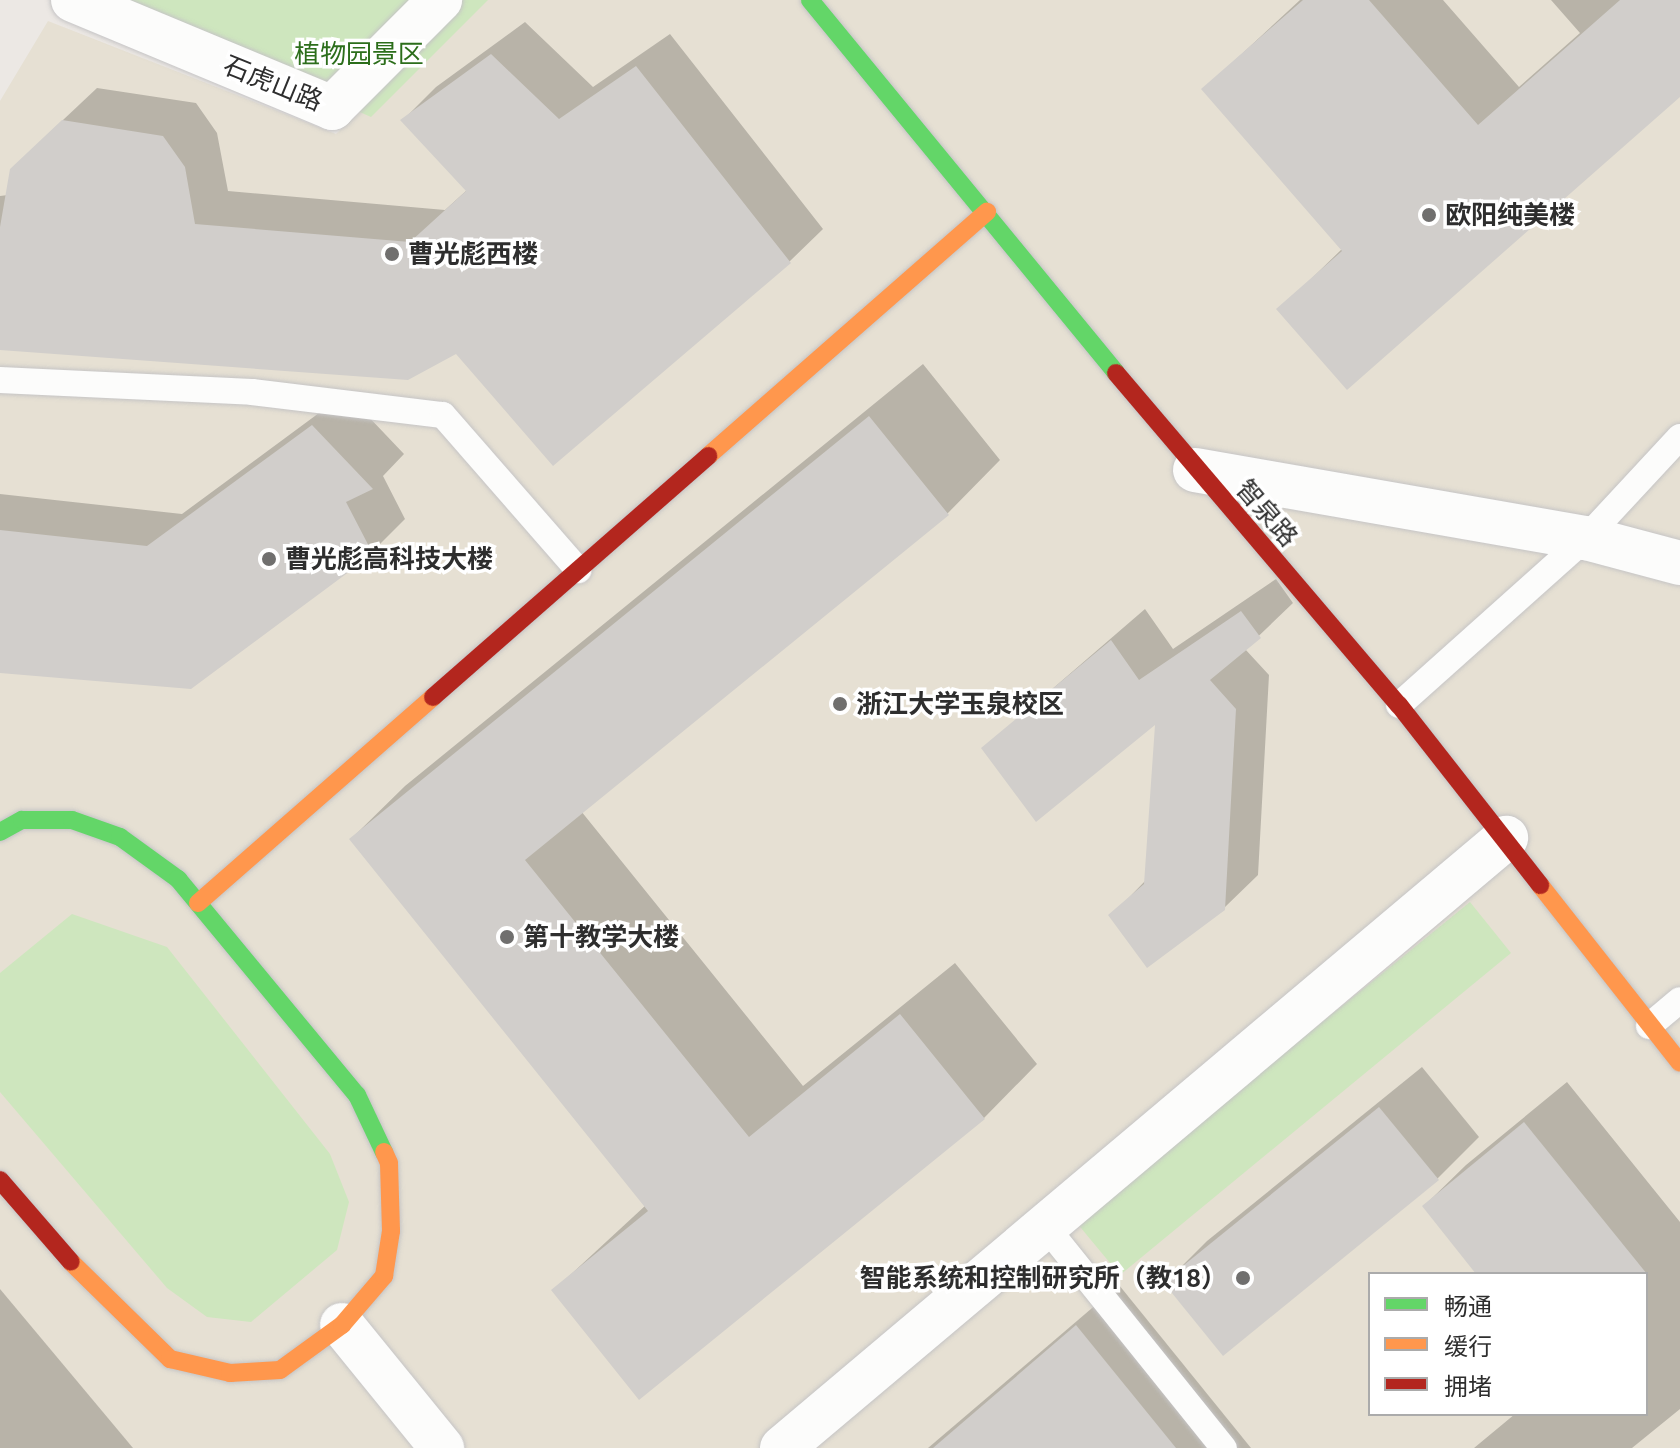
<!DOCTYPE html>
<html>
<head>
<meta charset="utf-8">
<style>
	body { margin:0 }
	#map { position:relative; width:1680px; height:1448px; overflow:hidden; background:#ece8e4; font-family:Ubuntu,"Noto Sans SC",sans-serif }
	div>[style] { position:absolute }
	.education>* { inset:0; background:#e6e0d3 }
	.green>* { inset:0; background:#cee6be }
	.shadow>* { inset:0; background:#0003 }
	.building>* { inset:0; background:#d1cecb }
	.roads { filter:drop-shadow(0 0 2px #c5c4c5) drop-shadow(0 0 2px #c5c4c5) }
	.lane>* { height:26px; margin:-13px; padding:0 13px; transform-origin:13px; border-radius:13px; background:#fcfcfb }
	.street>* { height:44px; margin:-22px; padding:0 22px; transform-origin:22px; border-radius:22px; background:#fcfcfb }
	.fast>* { height:18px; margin:-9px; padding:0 9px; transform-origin:9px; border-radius:9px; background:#63d668 }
	.slow>* { height:18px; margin:-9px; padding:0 9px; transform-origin:9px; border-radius:9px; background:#ff974d }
	.jam>* { height:18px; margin:-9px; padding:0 9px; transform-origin:9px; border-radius:9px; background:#b3261e }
	.dots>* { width:22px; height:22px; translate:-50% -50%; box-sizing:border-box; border:4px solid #fff; border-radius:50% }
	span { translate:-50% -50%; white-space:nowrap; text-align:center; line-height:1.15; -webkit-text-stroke:7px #fff; paint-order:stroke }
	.park-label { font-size:26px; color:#2c6e1b }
	.street-label { font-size:26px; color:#2e2e2e }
	.poi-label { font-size:26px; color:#2e2e2e; font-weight:700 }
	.left { translate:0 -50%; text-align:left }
	.right { translate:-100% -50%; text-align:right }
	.legend { position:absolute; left:1368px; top:1272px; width:280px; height:144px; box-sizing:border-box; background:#fff; border:2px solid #ababab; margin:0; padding:10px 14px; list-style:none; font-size:24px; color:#2e2e2e }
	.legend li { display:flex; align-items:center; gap:16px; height:40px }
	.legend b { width:40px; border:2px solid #ababab }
</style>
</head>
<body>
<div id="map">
	<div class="education">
		<div style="clip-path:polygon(evenodd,470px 0,1680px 0,1680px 1448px,0 1448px,0 101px,48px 21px,336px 134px,470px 0,1370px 1274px,1646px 1274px,1646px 1414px,1370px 1414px,1370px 1274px)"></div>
	</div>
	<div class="green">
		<div style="clip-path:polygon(108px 0,488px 0,371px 117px)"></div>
		<div style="clip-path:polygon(1470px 902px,1511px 953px,1120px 1275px,1076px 1222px)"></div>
		<div style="clip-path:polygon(72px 914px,167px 947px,330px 1154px,349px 1202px,337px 1250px,251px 1322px,207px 1317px,167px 1288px,0 1092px,0 973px)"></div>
	</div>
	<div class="shadow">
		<div style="clip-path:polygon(1300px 0,1443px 0,1519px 87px,1580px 33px,1551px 0,1680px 0,1680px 94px,1279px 310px,1343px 248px,1204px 89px)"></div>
		<div style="clip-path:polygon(525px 22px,593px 87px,670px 34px,823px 229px,789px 262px,456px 352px,0 348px,0 196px,8px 195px,46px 136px,97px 88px,196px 103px,217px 133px,228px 191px,445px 210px,467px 190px,403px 120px,436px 87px)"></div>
		<div style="clip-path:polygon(923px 364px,1000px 460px,947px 514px,581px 811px,803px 1086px,955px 963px,1037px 1064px,984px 1118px,554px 1290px,646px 1205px,351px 839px,405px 786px)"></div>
		<div style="clip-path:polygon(346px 393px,404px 454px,383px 476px,405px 519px,372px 552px,0 671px,0 494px,182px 514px)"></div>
		<div style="clip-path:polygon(1276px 579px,1293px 603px,1245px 649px,1269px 675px,1258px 875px,1224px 908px,1111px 916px,1146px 880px,1157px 720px,984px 748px,1145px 609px,1173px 649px)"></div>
		<div style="clip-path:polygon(1422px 1067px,1479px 1137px,1437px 1179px,1166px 1282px,1207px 1241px)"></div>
		<div style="clip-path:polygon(1567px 1082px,1680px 1222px,1680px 1409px,1632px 1448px,1474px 1448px,1515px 1414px,1646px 1414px,1646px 1274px,1479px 1274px,1424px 1206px,1466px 1165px)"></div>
		<div style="clip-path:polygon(1119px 1285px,1251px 1448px,928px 1448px)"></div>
		<div style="clip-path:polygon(0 1289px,133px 1448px,0 1448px)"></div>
	</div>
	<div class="building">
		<div style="clip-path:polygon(1303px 0,1369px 0,1478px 125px,1620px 0,1680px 0,1680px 97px,1347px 390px,1276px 309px,1342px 251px,1201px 89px)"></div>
		<div style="clip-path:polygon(491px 54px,559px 119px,636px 66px,791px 263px,553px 466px,456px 354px,408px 380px,0 350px,0 227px,10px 169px,62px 120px,163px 136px,185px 167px,195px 224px,410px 242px,466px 191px,400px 120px)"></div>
		<div style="clip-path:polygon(869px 416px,949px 515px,525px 860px,749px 1137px,900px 1014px,985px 1119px,639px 1400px,551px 1290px,648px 1211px,349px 839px)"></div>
		<div style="clip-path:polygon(312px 425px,373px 489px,346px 502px,373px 554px,191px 689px,0 673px,0 530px,147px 546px)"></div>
		<div style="clip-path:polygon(1241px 611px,1261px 638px,1210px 680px,1236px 709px,1225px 910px,1147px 968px,1108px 915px,1144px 884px,1155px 725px,1036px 822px,981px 748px,1111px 640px,1139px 680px)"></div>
		<div style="clip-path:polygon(1379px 1107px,1439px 1180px,1223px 1356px,1163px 1282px)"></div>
		<div style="clip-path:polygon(1524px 1122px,1647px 1274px,1476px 1274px,1422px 1206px)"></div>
		<div style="clip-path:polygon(1076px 1325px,1176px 1448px,933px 1448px)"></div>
	</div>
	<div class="roads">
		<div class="lane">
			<div style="left:0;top:380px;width:252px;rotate:2.7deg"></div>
			<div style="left:252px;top:392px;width:192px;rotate:6.9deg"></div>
			<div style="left:443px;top:415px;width:206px;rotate:48.9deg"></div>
			<div style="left:1399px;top:705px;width:251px;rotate:-41.8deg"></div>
			<div style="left:1586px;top:538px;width:138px;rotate:-47.1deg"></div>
			<div style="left:1649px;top:1026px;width:40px;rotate:-40deg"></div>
			<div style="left:1046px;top:1227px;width:284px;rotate:51.2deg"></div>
		</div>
		<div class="street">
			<div style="left:73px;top:0;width:281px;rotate:22.6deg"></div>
			<div style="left:332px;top:108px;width:153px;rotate:-45deg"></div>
			<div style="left:1195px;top:470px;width:397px;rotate:9.9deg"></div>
			<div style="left:1586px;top:538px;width:97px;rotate:14.9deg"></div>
			<div style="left:342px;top:1325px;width:159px;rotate:50.9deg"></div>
			<div style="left:782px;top:1448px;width:947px;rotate:-40.12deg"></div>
		</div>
		<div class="fast">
			<div style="left:810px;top:0;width:482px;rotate:50.6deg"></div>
			<div style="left:0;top:832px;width:25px;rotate:-29deg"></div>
			<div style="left:22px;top:820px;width:50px"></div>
			<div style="left:72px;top:820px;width:51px;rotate:19.5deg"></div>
			<div style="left:120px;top:837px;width:72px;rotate:35.9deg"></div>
			<div style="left:178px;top:879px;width:281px;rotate:50.4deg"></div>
			<div style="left:357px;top:1095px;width:63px;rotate:64.7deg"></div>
		</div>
		<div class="slow">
			<div style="left:708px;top:456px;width:371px;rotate:-41.2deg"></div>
			<div style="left:1540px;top:885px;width:226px;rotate:51.8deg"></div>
			<div style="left:198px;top:903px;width:313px;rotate:-41.2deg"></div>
			<div style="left:71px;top:1262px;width:139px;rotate:44.4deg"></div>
			<div style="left:170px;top:1359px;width:62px;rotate:13.1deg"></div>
			<div style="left:230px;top:1373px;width:50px;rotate:-3.4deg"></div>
			<div style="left:280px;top:1370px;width:77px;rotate:-36deg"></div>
			<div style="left:342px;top:1325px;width:65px;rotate:-49.4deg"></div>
			<div style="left:384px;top:1276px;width:46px;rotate:-81.2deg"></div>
			<div style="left:391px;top:1231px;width:68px;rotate:-91.7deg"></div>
			<div style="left:389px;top:1163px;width:12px;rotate:-114deg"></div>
		</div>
		<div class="jam">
			<div style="left:1116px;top:373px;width:436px;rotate:49.6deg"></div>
			<div style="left:1399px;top:705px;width:229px;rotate:51.9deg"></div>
			<div style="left:433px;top:697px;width:366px;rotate:-41.2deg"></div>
			<div style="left:0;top:1180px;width:108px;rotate:49.1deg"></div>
		</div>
	</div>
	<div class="dots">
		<div style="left:1429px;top:215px;background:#706f6e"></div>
		<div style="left:392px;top:254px;background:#706f6e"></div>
		<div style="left:269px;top:559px;background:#706f6e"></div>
		<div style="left:840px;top:704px;background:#706f6e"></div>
		<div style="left:507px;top:937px;background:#706f6e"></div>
		<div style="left:1243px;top:1278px;background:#706f6e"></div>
	</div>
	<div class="park-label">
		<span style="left:359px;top:54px">植物园景区</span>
	</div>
	<div class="street-label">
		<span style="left:273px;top:83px;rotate:22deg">石虎山路</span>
		<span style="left:1267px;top:513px;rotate:49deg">智泉路</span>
	</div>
	<div class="poi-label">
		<span class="left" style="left:1445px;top:215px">欧阳纯美楼</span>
		<span class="left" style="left:408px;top:254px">曹光彪西楼</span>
		<span class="left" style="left:285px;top:559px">曹光彪高科技大楼</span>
		<span class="left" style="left:856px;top:704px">浙江大学玉泉校区</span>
		<span class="left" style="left:523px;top:937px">第十教学大楼</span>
		<span class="right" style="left:1227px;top:1278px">智能系统和控制研究所（教18）</span>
	</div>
	<ul class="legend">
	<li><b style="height:10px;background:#63d668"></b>畅通</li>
	<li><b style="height:10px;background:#ff974d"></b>缓行</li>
	<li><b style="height:10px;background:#b3261e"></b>拥堵</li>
	</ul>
</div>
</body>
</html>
